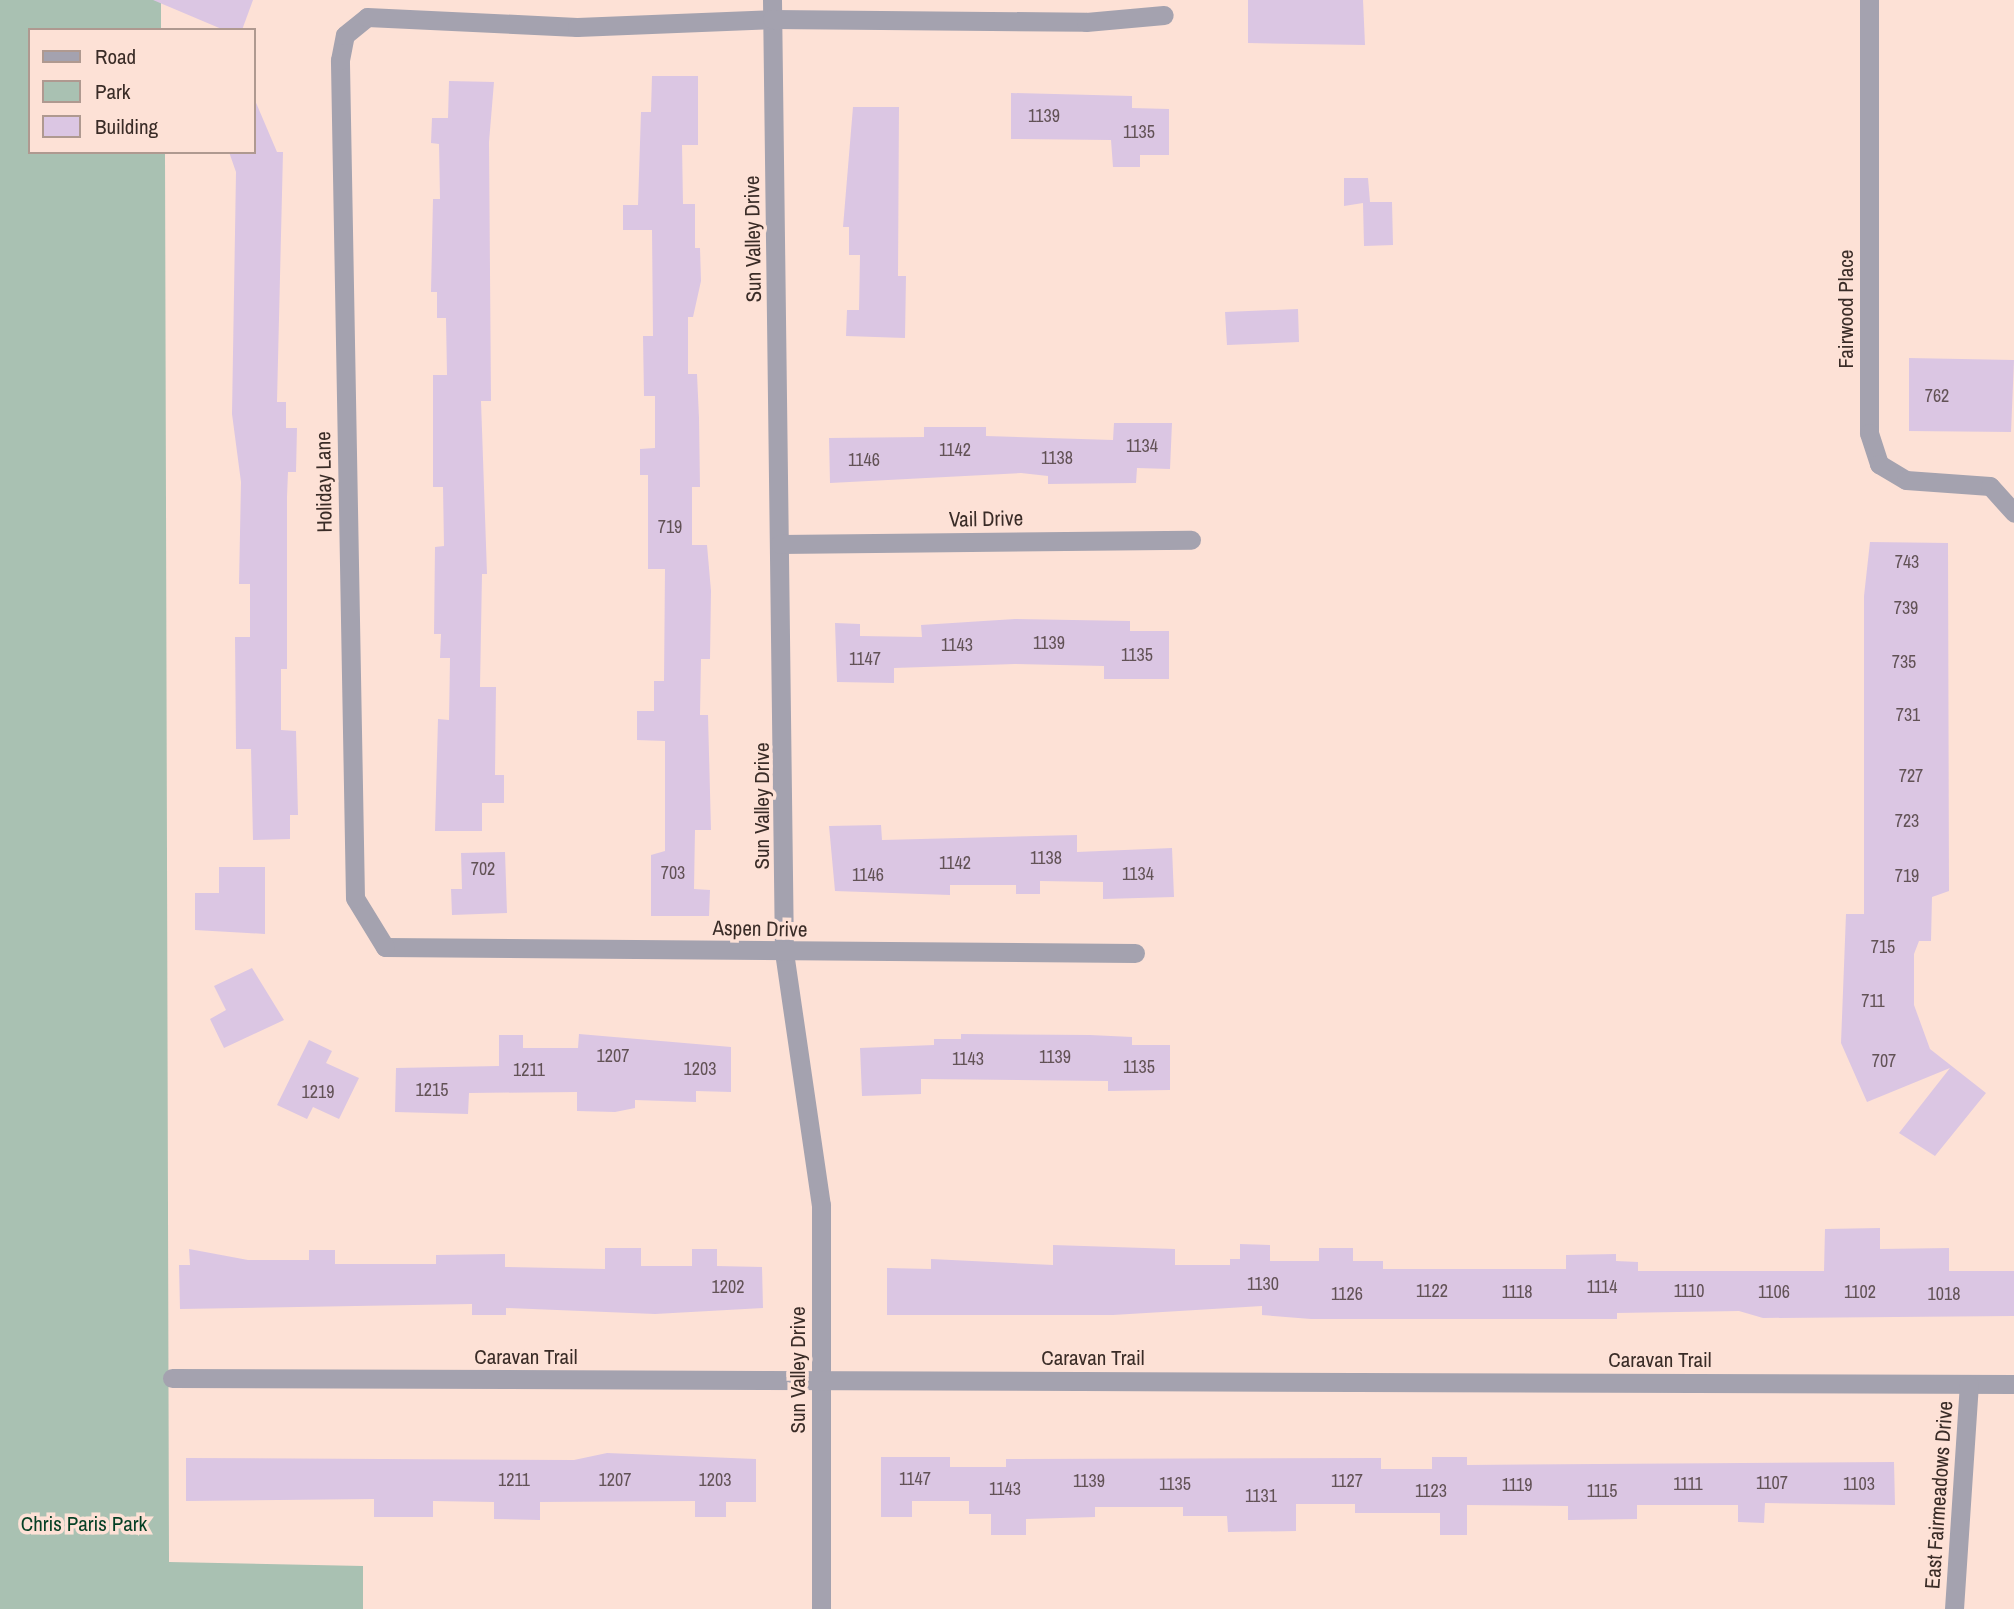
<!DOCTYPE html>
<html>
<head>
<meta charset="utf-8">
<style>
	body { margin:0 }
	#map { position:relative; width:2014px; height:1609px; overflow:hidden; background:#fde1d6; font-family:"Archivo Narrow",sans-serif }
	div>[style] { position:absolute }
	.green>* { inset:0; background:#a9c1b2 }
	.building>* { inset:0; background:#dbc6e3 }
	.minor>* { height:19px; margin:-9.5px; padding:0 9.5px; transform-origin:9.5px; border-radius:9.5px; background:#a4a2af }
	span { translate:-50% -50%; white-space:nowrap; text-align:center; line-height:1.15; -webkit-text-stroke:7px #fde1d6; paint-order:stroke }
	.number-label { font-size:18px; color:#625256 }
	.number-label span { -webkit-text-stroke-width:0 }
	.street-label { font-size:21px; color:#3a2c27 }
	.park-label { font-size:21px; color:#043f24 }
	.legend { position:absolute; left:28px; top:28px; width:228px; height:126px; box-sizing:border-box; background:#fde1d6; border:2px solid #af9990; margin:0; padding:9px 12px; list-style:none; font-size:21px; color:#3a2c27 }
	.legend li { display:flex; align-items:center; gap:14px; height:35px }
	.legend b { width:35px; border:2px solid #af9990 }
</style>
</head>
<body>
<div id="map">
	<div class="green">
		<div style="clip-path:polygon(0 0,161px 0,161px 30px,30px 30px,30px 152px,165px 152px,169px 1562px,363px 1566px,363px 1609px,0 1609px)"></div>
	</div>
	<div class="building">
		<div style="clip-path:polygon(153px 0,253px 0,242px 30px,224px 30px)"></div>
		<div style="clip-path:polygon(1248px 0,1363px 0,1365px 45px,1248px 43px)"></div>
		<div style="clip-path:polygon(652px 76px,698px 76px,698px 145px,682px 145px,683px 204px,695px 204px,695px 248px,700px 248px,701px 281px,693px 317px,688px 317px,688px 374px,697px 374px,699px 418px,700px 487px,692px 487px,692px 545px,707px 545px,711px 591px,710px 659px,701px 659px,700px 715px,708px 715px,711px 830px,695px 830px,694px 889px,710px 890px,709px 916px,651px 916px,651px 855px,665px 851px,665px 741px,637px 740px,637px 711px,654px 711px,654px 681px,664px 681px,665px 569px,648px 569px,648px 475px,640px 475px,640px 449px,655px 448px,655px 396px,644px 396px,643px 336px,653px 336px,652px 230px,623px 230px,623px 205px,638px 205px,641px 112px,651px 112px)"></div>
		<div style="clip-path:polygon(449px 81px,494px 82px,489px 142px,491px 401px,481px 401px,487px 574px,482px 574px,480px 687px,496px 687px,495px 775px,504px 775px,504px 803px,482px 803px,482px 831px,435px 831px,438px 719px,449px 720px,450px 658px,440px 658px,441px 634px,434px 634px,435px 547px,444px 546px,443px 487px,433px 487px,433px 375px,447px 375px,446px 318px,437px 318px,437px 292px,431px 292px,433px 199px,440px 199px,439px 144px,431px 143px,432px 118px,448px 118px)"></div>
		<div style="clip-path:polygon(1011px 93px,1132px 96px,1132px 108px,1169px 109px,1169px 155px,1140px 155px,1140px 167px,1113px 167px,1111px 140px,1011px 139px)"></div>
		<div style="clip-path:polygon(254px 98px,277px 152px,283px 152px,277px 402px,286px 402px,286px 428px,297px 428px,296px 472px,288px 472px,287px 497px,287px 669px,281px 669px,281px 730px,296px 731px,298px 815px,290px 815px,290px 839px,253px 840px,251px 749px,236px 749px,235px 637px,250px 637px,250px 584px,239px 584px,241px 482px,232px 414px,236px 172px,229px 152px,254px 152px)"></div>
		<div style="clip-path:polygon(853px 107px,899px 107px,898px 276px,906px 276px,905px 338px,846px 336px,847px 310px,859px 310px,860px 255px,849px 255px,849px 227px,843px 227px)"></div>
		<div style="clip-path:polygon(1344px 178px,1368px 178px,1370px 202px,1392px 202px,1393px 245px,1364px 246px,1363px 203px,1344px 206px)"></div>
		<div style="clip-path:polygon(1298px 309px,1299px 342px,1227px 345px,1225px 312px)"></div>
		<div style="clip-path:polygon(1909px 358px,2014px 360px,2011px 432px,1909px 431px)"></div>
		<div style="clip-path:polygon(1114px 423px,1172px 423px,1170px 469px,1137px 468px,1136px 483px,1048px 484px,1048px 476px,1021px 473px,830px 483px,829px 438px,924px 437px,924px 427px,986px 427px,986px 436px,1113px 440px)"></div>
		<div style="clip-path:polygon(1870px 542px,1948px 543px,1949px 891px,1932px 897px,1931px 941px,1919px 941px,1914px 954px,1914px 1005px,1930px 1049px,1986px 1093px,1935px 1156px,1899px 1133px,1950px 1068px,1867px 1102px,1841px 1043px,1846px 914px,1864px 914px,1864px 596px)"></div>
		<div style="clip-path:polygon(1015px 619px,1130px 621px,1130px 631px,1169px 631px,1169px 679px,1104px 679px,1104px 666px,1015px 664px,894px 668px,894px 683px,837px 682px,835px 623px,860px 624px,860px 636px,922px 637px,921px 625px)"></div>
		<div style="clip-path:polygon(881px 825px,882px 840px,1077px 835px,1077px 852px,1172px 848px,1174px 897px,1103px 899px,1103px 882px,1040px 881px,1040px 894px,1016px 894px,1016px 885px,950px 885px,950px 895px,835px 891px,829px 826px)"></div>
		<div style="clip-path:polygon(505px 852px,507px 913px,452px 915px,451px 889px,462px 889px,461px 853px)"></div>
		<div style="clip-path:polygon(219px 867px,265px 867px,265px 934px,195px 930px,195px 893px,219px 893px)"></div>
		<div style="clip-path:polygon(252px 968px,284px 1020px,224px 1048px,210px 1019px,226px 1010px,214px 986px)"></div>
		<div style="clip-path:polygon(579px 1034px,731px 1047px,731px 1092px,696px 1091px,696px 1102px,635px 1100px,635px 1108px,615px 1112px,577px 1111px,577px 1092px,469px 1093px,468px 1114px,395px 1112px,396px 1068px,499px 1066px,499px 1035px,523px 1035px,523px 1048px,578px 1048px)"></div>
		<div style="clip-path:polygon(961px 1034px,1090px 1035px,1132px 1037px,1132px 1045px,1170px 1045px,1170px 1090px,1108px 1091px,1108px 1081px,921px 1079px,921px 1094px,862px 1096px,860px 1048px,934px 1045px,934px 1039px,961px 1039px)"></div>
		<div style="clip-path:polygon(309px 1040px,332px 1051px,326px 1063px,359px 1078px,339px 1119px,313px 1107px,307px 1119px,277px 1105px)"></div>
		<div style="clip-path:polygon(1880px 1228px,1880px 1249px,1949px 1248px,1949px 1271px,2014px 1271px,2014px 1316px,1763px 1318px,1739px 1311px,1617px 1313px,1617px 1319px,1311px 1319px,1262px 1315px,1262px 1306px,1113px 1315px,887px 1315px,887px 1268px,931px 1269px,931px 1259px,1053px 1265px,1053px 1245px,1175px 1249px,1175px 1265px,1230px 1265px,1230px 1259px,1240px 1259px,1240px 1244px,1270px 1245px,1270px 1261px,1319px 1261px,1319px 1248px,1353px 1248px,1353px 1261px,1383px 1261px,1383px 1269px,1566px 1269px,1566px 1255px,1616px 1254px,1616px 1261px,1638px 1262px,1638px 1271px,1824px 1271px,1825px 1229px)"></div>
		<div style="clip-path:polygon(605px 1248px,641px 1248px,641px 1266px,692px 1266px,692px 1249px,717px 1249px,717px 1266px,762px 1267px,763px 1308px,655px 1314px,506px 1308px,506px 1315px,472px 1315px,472px 1304px,180px 1309px,179px 1265px,190px 1265px,189px 1249px,248px 1260px,309px 1260px,309px 1250px,335px 1250px,335px 1264px,436px 1264px,436px 1255px,505px 1254px,505px 1267px,605px 1269px)"></div>
		<div style="clip-path:polygon(607px 1453px,756px 1459px,756px 1502px,726px 1502px,726px 1517px,695px 1517px,695px 1501px,540px 1502px,540px 1520px,494px 1519px,494px 1502px,433px 1501px,433px 1517px,374px 1517px,374px 1499px,186px 1501px,186px 1458px,574px 1460px)"></div>
		<div style="clip-path:polygon(881px 1457px,950px 1457px,950px 1467px,1006px 1467px,1006px 1459px,1381px 1458px,1381px 1469px,1432px 1469px,1432px 1457px,1467px 1457px,1467px 1465px,1894px 1462px,1895px 1505px,1765px 1503px,1764px 1523px,1738px 1522px,1738px 1505px,1637px 1505px,1637px 1519px,1568px 1520px,1568px 1506px,1467px 1505px,1467px 1535px,1440px 1535px,1440px 1513px,1355px 1513px,1355px 1504px,1296px 1504px,1296px 1531px,1228px 1532px,1227px 1516px,1183px 1516px,1183px 1507px,1095px 1507px,1095px 1517px,1026px 1519px,1026px 1535px,991px 1535px,991px 1514px,969px 1514px,969px 1501px,912px 1501px,912px 1517px,881px 1517px)"></div>
	</div>
	<div class="minor">
		<div style="left:772px;top:0;width:952px;rotate:89.28deg"></div>
		<div style="left:784px;top:952px;width:256px;rotate:81.7deg"></div>
		<div style="left:821px;top:1205px;width:404px;rotate:90deg"></div>
		<div style="left:1869px;top:0;width:433px;rotate:90deg"></div>
		<div style="left:1869px;top:433px;width:33px;rotate:72deg"></div>
		<div style="left:1879px;top:464px;width:31px;rotate:31deg"></div>
		<div style="left:1906px;top:480px;width:84px;rotate:4.1deg"></div>
		<div style="left:1990px;top:486px;width:36px;rotate:48deg"></div>
		<div style="left:780px;top:544px;width:411px;rotate:-0.6deg"></div>
		<div style="left:1135px;top:953px;width:750px;rotate:-179.54deg"></div>
		<div style="left:385px;top:947px;width:57px;rotate:-121.5deg"></div>
		<div style="left:355px;top:898px;width:838px;rotate:-91.03deg"></div>
		<div style="left:340px;top:60px;width:25px;rotate:-79deg"></div>
		<div style="left:345px;top:35px;width:28px;rotate:-39deg"></div>
		<div style="left:367px;top:17px;width:210px;rotate:2.7deg"></div>
		<div style="left:577px;top:27px;width:195px;rotate:-2.3deg"></div>
		<div style="left:772px;top:19px;width:314px;rotate:0.5deg"></div>
		<div style="left:1086px;top:22px;width:78px;rotate:-5.1deg"></div>
		<div style="left:172px;top:1378px;width:1842px;rotate:0.19deg"></div>
		<div style="left:1954px;top:1609px;width:225px;rotate:-86.2deg"></div>
	</div>
	<div class="number-label">
		<span style="left:1044px;top:116px">1139</span>
		<span style="left:1139px;top:132px">1135</span>
		<span style="left:1937px;top:396px">762</span>
		<span style="left:1142px;top:446px">1134</span>
		<span style="left:955px;top:450px">1142</span>
		<span style="left:1057px;top:458px">1138</span>
		<span style="left:864px;top:460px">1146</span>
		<span style="left:670px;top:527px">719</span>
		<span style="left:1907px;top:562px">743</span>
		<span style="left:1906px;top:608px">739</span>
		<span style="left:1049px;top:643px">1139</span>
		<span style="left:957px;top:645px">1143</span>
		<span style="left:1137px;top:655px">1135</span>
		<span style="left:865px;top:659px">1147</span>
		<span style="left:1904px;top:662px">735</span>
		<span style="left:1908px;top:715px">731</span>
		<span style="left:1911px;top:776px">727</span>
		<span style="left:1907px;top:821px">723</span>
		<span style="left:1046px;top:858px">1138</span>
		<span style="left:955px;top:863px">1142</span>
		<span style="left:483px;top:869px">702</span>
		<span style="left:673px;top:873px">703</span>
		<span style="left:1138px;top:874px">1134</span>
		<span style="left:868px;top:875px">1146</span>
		<span style="left:1907px;top:876px">719</span>
		<span style="left:1883px;top:947px">715</span>
		<span style="left:1873px;top:1001px">711</span>
		<span style="left:613px;top:1056px">1207</span>
		<span style="left:1055px;top:1057px">1139</span>
		<span style="left:968px;top:1059px">1143</span>
		<span style="left:1884px;top:1061px">707</span>
		<span style="left:1139px;top:1067px">1135</span>
		<span style="left:700px;top:1069px">1203</span>
		<span style="left:529px;top:1070px">1211</span>
		<span style="left:432px;top:1090px">1215</span>
		<span style="left:318px;top:1092px">1219</span>
		<span style="left:1263px;top:1284px">1130</span>
		<span style="left:728px;top:1287px">1202</span>
		<span style="left:1602px;top:1287px">1114</span>
		<span style="left:1432px;top:1291px">1122</span>
		<span style="left:1689px;top:1291px">1110</span>
		<span style="left:1517px;top:1292px">1118</span>
		<span style="left:1774px;top:1292px">1106</span>
		<span style="left:1860px;top:1292px">1102</span>
		<span style="left:1347px;top:1294px">1126</span>
		<span style="left:1944px;top:1294px">1018</span>
		<span style="left:915px;top:1479px">1147</span>
		<span style="left:514px;top:1480px">1211</span>
		<span style="left:615px;top:1480px">1207</span>
		<span style="left:715px;top:1480px">1203</span>
		<span style="left:1089px;top:1481px">1139</span>
		<span style="left:1347px;top:1481px">1127</span>
		<span style="left:1772px;top:1483px">1107</span>
		<span style="left:1175px;top:1484px">1135</span>
		<span style="left:1688px;top:1484px">1111</span>
		<span style="left:1859px;top:1484px">1103</span>
		<span style="left:1517px;top:1485px">1119</span>
		<span style="left:1005px;top:1489px">1143</span>
		<span style="left:1431px;top:1491px">1123</span>
		<span style="left:1602px;top:1491px">1115</span>
		<span style="left:1261px;top:1496px">1131</span>
	</div>
	<div class="street-label">
		<span style="left:753px;top:239px;rotate:-91deg">Sun Valley Drive</span>
		<span style="left:1846px;top:309px;rotate:-90deg">Fairwood Place</span>
		<span style="left:324px;top:482px;rotate:-91deg">Holiday Lane</span>
		<span style="left:986px;top:519px;rotate:-1deg">Vail Drive</span>
		<span style="left:762px;top:806px;rotate:-90deg">Sun Valley Drive</span>
		<span style="left:760px;top:929px;rotate:1deg">Aspen Drive</span>
		<span style="left:526px;top:1357px">Caravan Trail</span>
		<span style="left:1093px;top:1358px">Caravan Trail</span>
		<span style="left:1660px;top:1360px">Caravan Trail</span>
		<span style="left:798px;top:1370px;rotate:-90deg">Sun Valley Drive</span>
		<span style="left:1939px;top:1495px;rotate:-86deg">East Fairmeadows Drive</span>
	</div>
	<div class="park-label">
		<span style="left:84px;top:1524px">Chris Paris Park</span>
	</div>
	<ul class="legend">
	<li><b style="height:9px;background:#a4a2af"></b>Road</li>
	<li><b style="height:19px;background:#a9c1b2"></b>Park</li>
	<li><b style="height:19px;background:#dbc6e3"></b>Building</li>
	</ul>
</div>
</body>
</html>
